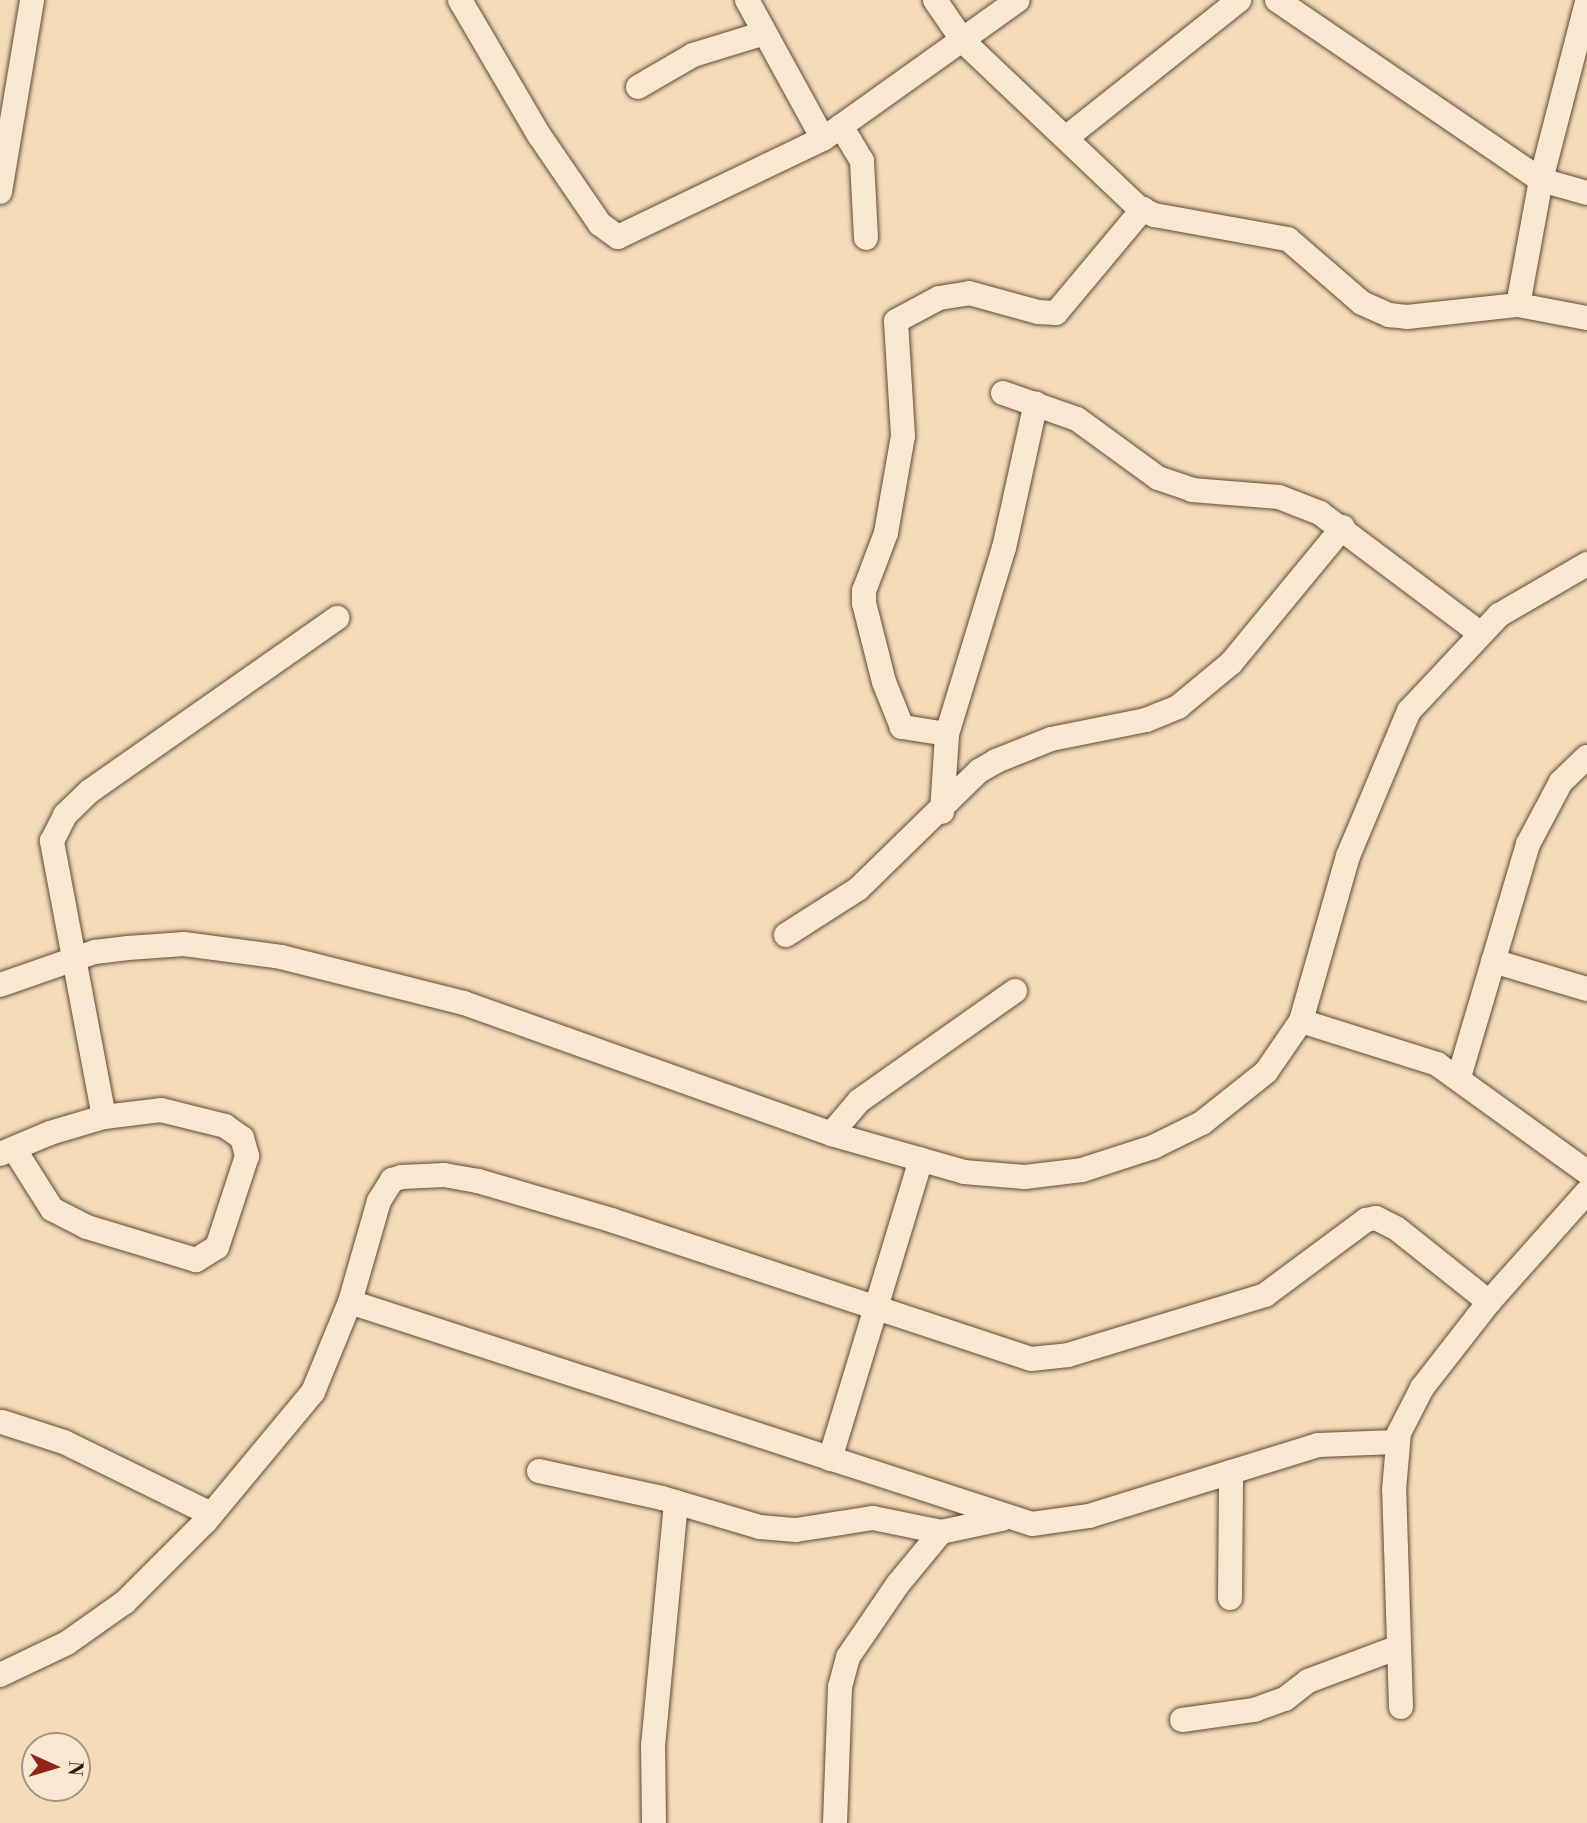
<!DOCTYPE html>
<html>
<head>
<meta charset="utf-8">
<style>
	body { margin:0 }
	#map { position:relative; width:1587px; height:1823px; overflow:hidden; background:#f5dcb9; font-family:"Libre Bodoni",serif }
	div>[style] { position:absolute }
	.roads { filter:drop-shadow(0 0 2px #604835) drop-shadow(0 0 2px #604835) }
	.minor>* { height:24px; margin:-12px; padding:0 12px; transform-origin:12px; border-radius:12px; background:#f8e8d2 }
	span { translate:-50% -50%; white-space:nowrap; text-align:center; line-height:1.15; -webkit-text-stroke:6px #f8e8d2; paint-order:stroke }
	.north { position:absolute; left:21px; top:1732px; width:70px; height:70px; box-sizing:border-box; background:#f8e8d2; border:2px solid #a89482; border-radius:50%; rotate:94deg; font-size:19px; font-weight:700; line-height:28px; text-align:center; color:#2f1709 }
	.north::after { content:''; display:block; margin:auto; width:24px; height:32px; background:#8f2418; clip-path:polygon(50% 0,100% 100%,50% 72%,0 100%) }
</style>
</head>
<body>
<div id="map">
	<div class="roads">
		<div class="minor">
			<div style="left:460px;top:0;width:156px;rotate:59.7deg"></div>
			<div style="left:539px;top:135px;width:108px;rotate:55.6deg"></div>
			<div style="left:600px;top:224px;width:22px;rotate:36deg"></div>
			<div style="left:618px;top:237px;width:227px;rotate:-25.6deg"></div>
			<div style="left:823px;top:139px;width:239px;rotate:-35.5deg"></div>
			<div style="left:747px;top:0;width:158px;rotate:61.3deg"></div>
			<div style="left:935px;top:0;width:50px;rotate:55.7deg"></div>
			<div style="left:963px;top:41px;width:241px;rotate:43.5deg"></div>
			<div style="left:1138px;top:207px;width:18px;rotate:27deg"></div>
			<div style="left:1154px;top:215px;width:136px;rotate:10.2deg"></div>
			<div style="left:1288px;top:239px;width:98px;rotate:40.9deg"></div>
			<div style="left:1362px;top:303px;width:30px;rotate:24deg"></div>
			<div style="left:1389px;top:315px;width:18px;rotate:6deg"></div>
			<div style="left:1407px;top:317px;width:112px;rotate:-6.2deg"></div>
			<div style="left:1518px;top:305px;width:70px;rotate:10.7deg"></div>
			<div style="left:1277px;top:0;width:320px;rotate:34.3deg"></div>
			<div style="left:1541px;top:180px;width:48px;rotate:15.8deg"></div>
			<div style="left:638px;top:87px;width:64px;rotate:-30.2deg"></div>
			<div style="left:693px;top:55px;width:75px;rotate:-17deg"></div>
			<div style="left:841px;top:126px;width:41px;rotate:59deg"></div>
			<div style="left:862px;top:161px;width:77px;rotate:87deg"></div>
			<div style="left:1067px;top:137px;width:220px;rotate:-38.5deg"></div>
			<div style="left:0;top:192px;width:195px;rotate:-80.5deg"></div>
			<div style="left:1518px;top:305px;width:127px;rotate:-79.6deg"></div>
			<div style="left:1541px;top:180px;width:184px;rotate:-75.5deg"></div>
			<div style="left:1003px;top:393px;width:78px;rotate:19.4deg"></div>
			<div style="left:1077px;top:419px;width:100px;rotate:36.1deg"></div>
			<div style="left:1158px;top:478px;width:36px;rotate:19deg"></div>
			<div style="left:1192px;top:490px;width:87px;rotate:4.6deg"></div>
			<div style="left:1279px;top:497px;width:44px;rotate:21.3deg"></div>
			<div style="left:1320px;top:513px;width:200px;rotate:36.9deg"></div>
			<div style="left:947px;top:734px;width:46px;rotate:-171.2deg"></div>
			<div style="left:902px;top:727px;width:48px;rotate:-111.8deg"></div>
			<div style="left:884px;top:682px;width:81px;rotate:-104.2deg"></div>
			<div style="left:864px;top:603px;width:12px;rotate:-90deg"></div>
			<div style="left:864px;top:591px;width:62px;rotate:-69.2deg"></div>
			<div style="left:886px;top:533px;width:98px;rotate:-80.1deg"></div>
			<div style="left:903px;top:436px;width:115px;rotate:-93.5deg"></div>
			<div style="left:896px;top:321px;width:49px;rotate:-28.1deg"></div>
			<div style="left:939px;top:298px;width:30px;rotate:-9deg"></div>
			<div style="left:969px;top:293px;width:72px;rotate:15.4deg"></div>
			<div style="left:1038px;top:312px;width:18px;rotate:3deg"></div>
			<div style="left:1056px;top:313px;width:136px;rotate:-50.1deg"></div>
			<div style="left:942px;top:812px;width:78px;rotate:-86.3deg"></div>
			<div style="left:947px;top:734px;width:195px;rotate:-73deg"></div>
			<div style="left:1004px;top:548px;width:148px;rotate:-77.6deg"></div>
			<div style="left:786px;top:935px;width:85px;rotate:-32.6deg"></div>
			<div style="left:858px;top:889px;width:169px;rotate:-44.3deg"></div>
			<div style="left:979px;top:771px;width:20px;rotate:-30deg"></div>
			<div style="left:996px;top:761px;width:59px;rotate:-21.8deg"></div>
			<div style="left:1051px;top:739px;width:97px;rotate:-11.3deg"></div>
			<div style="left:1146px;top:720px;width:35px;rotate:-22deg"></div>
			<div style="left:1178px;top:707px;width:69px;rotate:-39.7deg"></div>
			<div style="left:1231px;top:663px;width:176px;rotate:-50.5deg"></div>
			<div style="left:1493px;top:961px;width:98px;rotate:16.6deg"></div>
			<div style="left:0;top:985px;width:101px;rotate:-19.2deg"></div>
			<div style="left:95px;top:952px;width:33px;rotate:-7deg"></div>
			<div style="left:128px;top:948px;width:56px;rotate:-4.1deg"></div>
			<div style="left:184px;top:944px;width:98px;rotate:7.6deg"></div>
			<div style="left:281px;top:957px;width:189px;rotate:14.1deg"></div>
			<div style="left:464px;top:1003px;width:390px;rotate:19.6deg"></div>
			<div style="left:831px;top:1134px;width:138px;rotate:15.9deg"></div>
			<div style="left:964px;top:1172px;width:61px;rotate:4.7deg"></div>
			<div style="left:1025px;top:1177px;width:57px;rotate:-7deg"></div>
			<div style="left:1082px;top:1170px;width:75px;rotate:-17.9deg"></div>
			<div style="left:1153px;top:1147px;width:55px;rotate:-26.1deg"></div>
			<div style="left:1202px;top:1123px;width:82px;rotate:-38.6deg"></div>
			<div style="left:1266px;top:1072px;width:62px;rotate:-55.5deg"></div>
			<div style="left:1301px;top:1021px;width:172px;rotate:-74.1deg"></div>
			<div style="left:1348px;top:856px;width:157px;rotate:-67.2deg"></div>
			<div style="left:1409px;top:711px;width:132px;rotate:-46.8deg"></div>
			<div style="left:1499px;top:615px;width:102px;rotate:-30.1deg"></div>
			<div style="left:1301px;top:1021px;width:143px;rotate:17.5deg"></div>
			<div style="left:1437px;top:1064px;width:185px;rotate:35.8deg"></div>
			<div style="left:1459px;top:1077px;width:243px;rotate:-73.5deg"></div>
			<div style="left:1528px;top:844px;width:70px;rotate:-62deg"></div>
			<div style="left:1561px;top:782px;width:36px;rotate:-44deg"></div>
			<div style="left:104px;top:1117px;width:281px;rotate:-100.7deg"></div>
			<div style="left:52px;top:841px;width:29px;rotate:-63deg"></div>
			<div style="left:65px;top:815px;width:35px;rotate:-44deg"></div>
			<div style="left:90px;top:791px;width:302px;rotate:-35deg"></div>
			<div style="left:831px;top:1134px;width:43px;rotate:-49.7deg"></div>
			<div style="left:859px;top:1101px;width:191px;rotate:-35.2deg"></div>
			<div style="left:0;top:1154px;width:54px;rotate:-22.8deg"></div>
			<div style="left:50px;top:1133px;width:56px;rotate:-16.5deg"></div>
			<div style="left:104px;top:1117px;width:57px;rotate:-7deg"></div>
			<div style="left:161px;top:1110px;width:66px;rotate:14deg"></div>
			<div style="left:225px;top:1126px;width:21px;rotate:35deg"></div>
			<div style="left:242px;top:1138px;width:19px;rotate:74deg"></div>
			<div style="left:247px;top:1156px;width:96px;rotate:108.2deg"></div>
			<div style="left:217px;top:1247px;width:25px;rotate:148deg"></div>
			<div style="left:196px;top:1260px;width:114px;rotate:-163.2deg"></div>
			<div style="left:87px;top:1227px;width:39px;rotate:-153deg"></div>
			<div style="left:52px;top:1209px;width:71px;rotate:-122.3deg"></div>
			<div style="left:350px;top:1302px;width:717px;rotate:18.03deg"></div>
			<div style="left:1032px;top:1524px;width:58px;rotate:-8deg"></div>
			<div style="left:1089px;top:1516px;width:240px;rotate:-17.2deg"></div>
			<div style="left:1318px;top:1445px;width:78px;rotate:-2.2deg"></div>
			<div style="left:2px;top:1422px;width:65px;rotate:17.9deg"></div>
			<div style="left:64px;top:1442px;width:164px;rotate:26.1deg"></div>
			<div style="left:830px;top:1459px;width:313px;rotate:-73.1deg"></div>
			<div style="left:539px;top:1471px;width:126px;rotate:12.4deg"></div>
			<div style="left:662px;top:1498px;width:102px;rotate:16.5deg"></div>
			<div style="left:760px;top:1527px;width:36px;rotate:5deg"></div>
			<div style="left:796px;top:1530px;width:78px;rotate:-8.9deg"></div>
			<div style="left:873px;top:1518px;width:69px;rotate:11.6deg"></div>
			<div style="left:1230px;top:1598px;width:126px;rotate:-89.5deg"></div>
			<div style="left:0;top:1675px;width:74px;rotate:-25.5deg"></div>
			<div style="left:67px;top:1643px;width:71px;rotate:-35.3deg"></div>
			<div style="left:125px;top:1602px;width:113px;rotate:-45deg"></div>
			<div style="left:205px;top:1522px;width:169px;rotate:-50.3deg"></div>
			<div style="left:313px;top:1392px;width:97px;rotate:-67.7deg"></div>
			<div style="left:350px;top:1302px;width:105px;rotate:-74deg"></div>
			<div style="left:379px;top:1201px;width:25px;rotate:-58deg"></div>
			<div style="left:392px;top:1180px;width:10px;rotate:-17deg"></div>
			<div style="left:402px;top:1177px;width:42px;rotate:-2.7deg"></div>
			<div style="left:444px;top:1175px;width:35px;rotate:10deg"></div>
			<div style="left:478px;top:1181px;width:139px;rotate:16.3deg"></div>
			<div style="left:611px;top:1220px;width:442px;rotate:18.3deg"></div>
			<div style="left:1031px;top:1359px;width:37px;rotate:-6deg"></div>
			<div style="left:1068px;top:1355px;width:206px;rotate:-16.9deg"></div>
			<div style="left:1265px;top:1295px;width:126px;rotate:-36.6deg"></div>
			<div style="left:1366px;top:1220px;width:10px;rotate:-11deg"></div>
			<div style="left:1376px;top:1218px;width:22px;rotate:27deg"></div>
			<div style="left:1396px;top:1228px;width:119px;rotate:38.5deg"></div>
			<div style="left:1401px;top:1707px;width:217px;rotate:-91.8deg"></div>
			<div style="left:1394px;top:1490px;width:57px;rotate:-85deg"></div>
			<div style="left:1399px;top:1433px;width:51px;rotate:-62.9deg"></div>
			<div style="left:1422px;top:1388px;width:109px;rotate:-52.1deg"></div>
			<div style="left:1489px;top:1302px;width:147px;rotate:-48.3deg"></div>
			<div style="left:1182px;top:1720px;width:73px;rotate:-7.9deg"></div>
			<div style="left:1254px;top:1710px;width:33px;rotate:-20deg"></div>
			<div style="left:1285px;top:1699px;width:29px;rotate:-38deg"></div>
			<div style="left:1308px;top:1681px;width:97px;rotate:-20.5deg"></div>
			<div style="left:654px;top:1823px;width:77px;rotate:-90.7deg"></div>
			<div style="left:653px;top:1746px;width:245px;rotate:-84.6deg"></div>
			<div style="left:835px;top:1823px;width:136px;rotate:-87.9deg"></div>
			<div style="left:840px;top:1687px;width:31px;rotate:-75deg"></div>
			<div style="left:848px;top:1657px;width:88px;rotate:-55.6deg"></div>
			<div style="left:898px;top:1584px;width:67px;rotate:-50.4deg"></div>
			<div style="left:941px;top:1532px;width:62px;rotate:-12deg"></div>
		</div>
	</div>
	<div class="north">N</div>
</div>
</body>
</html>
